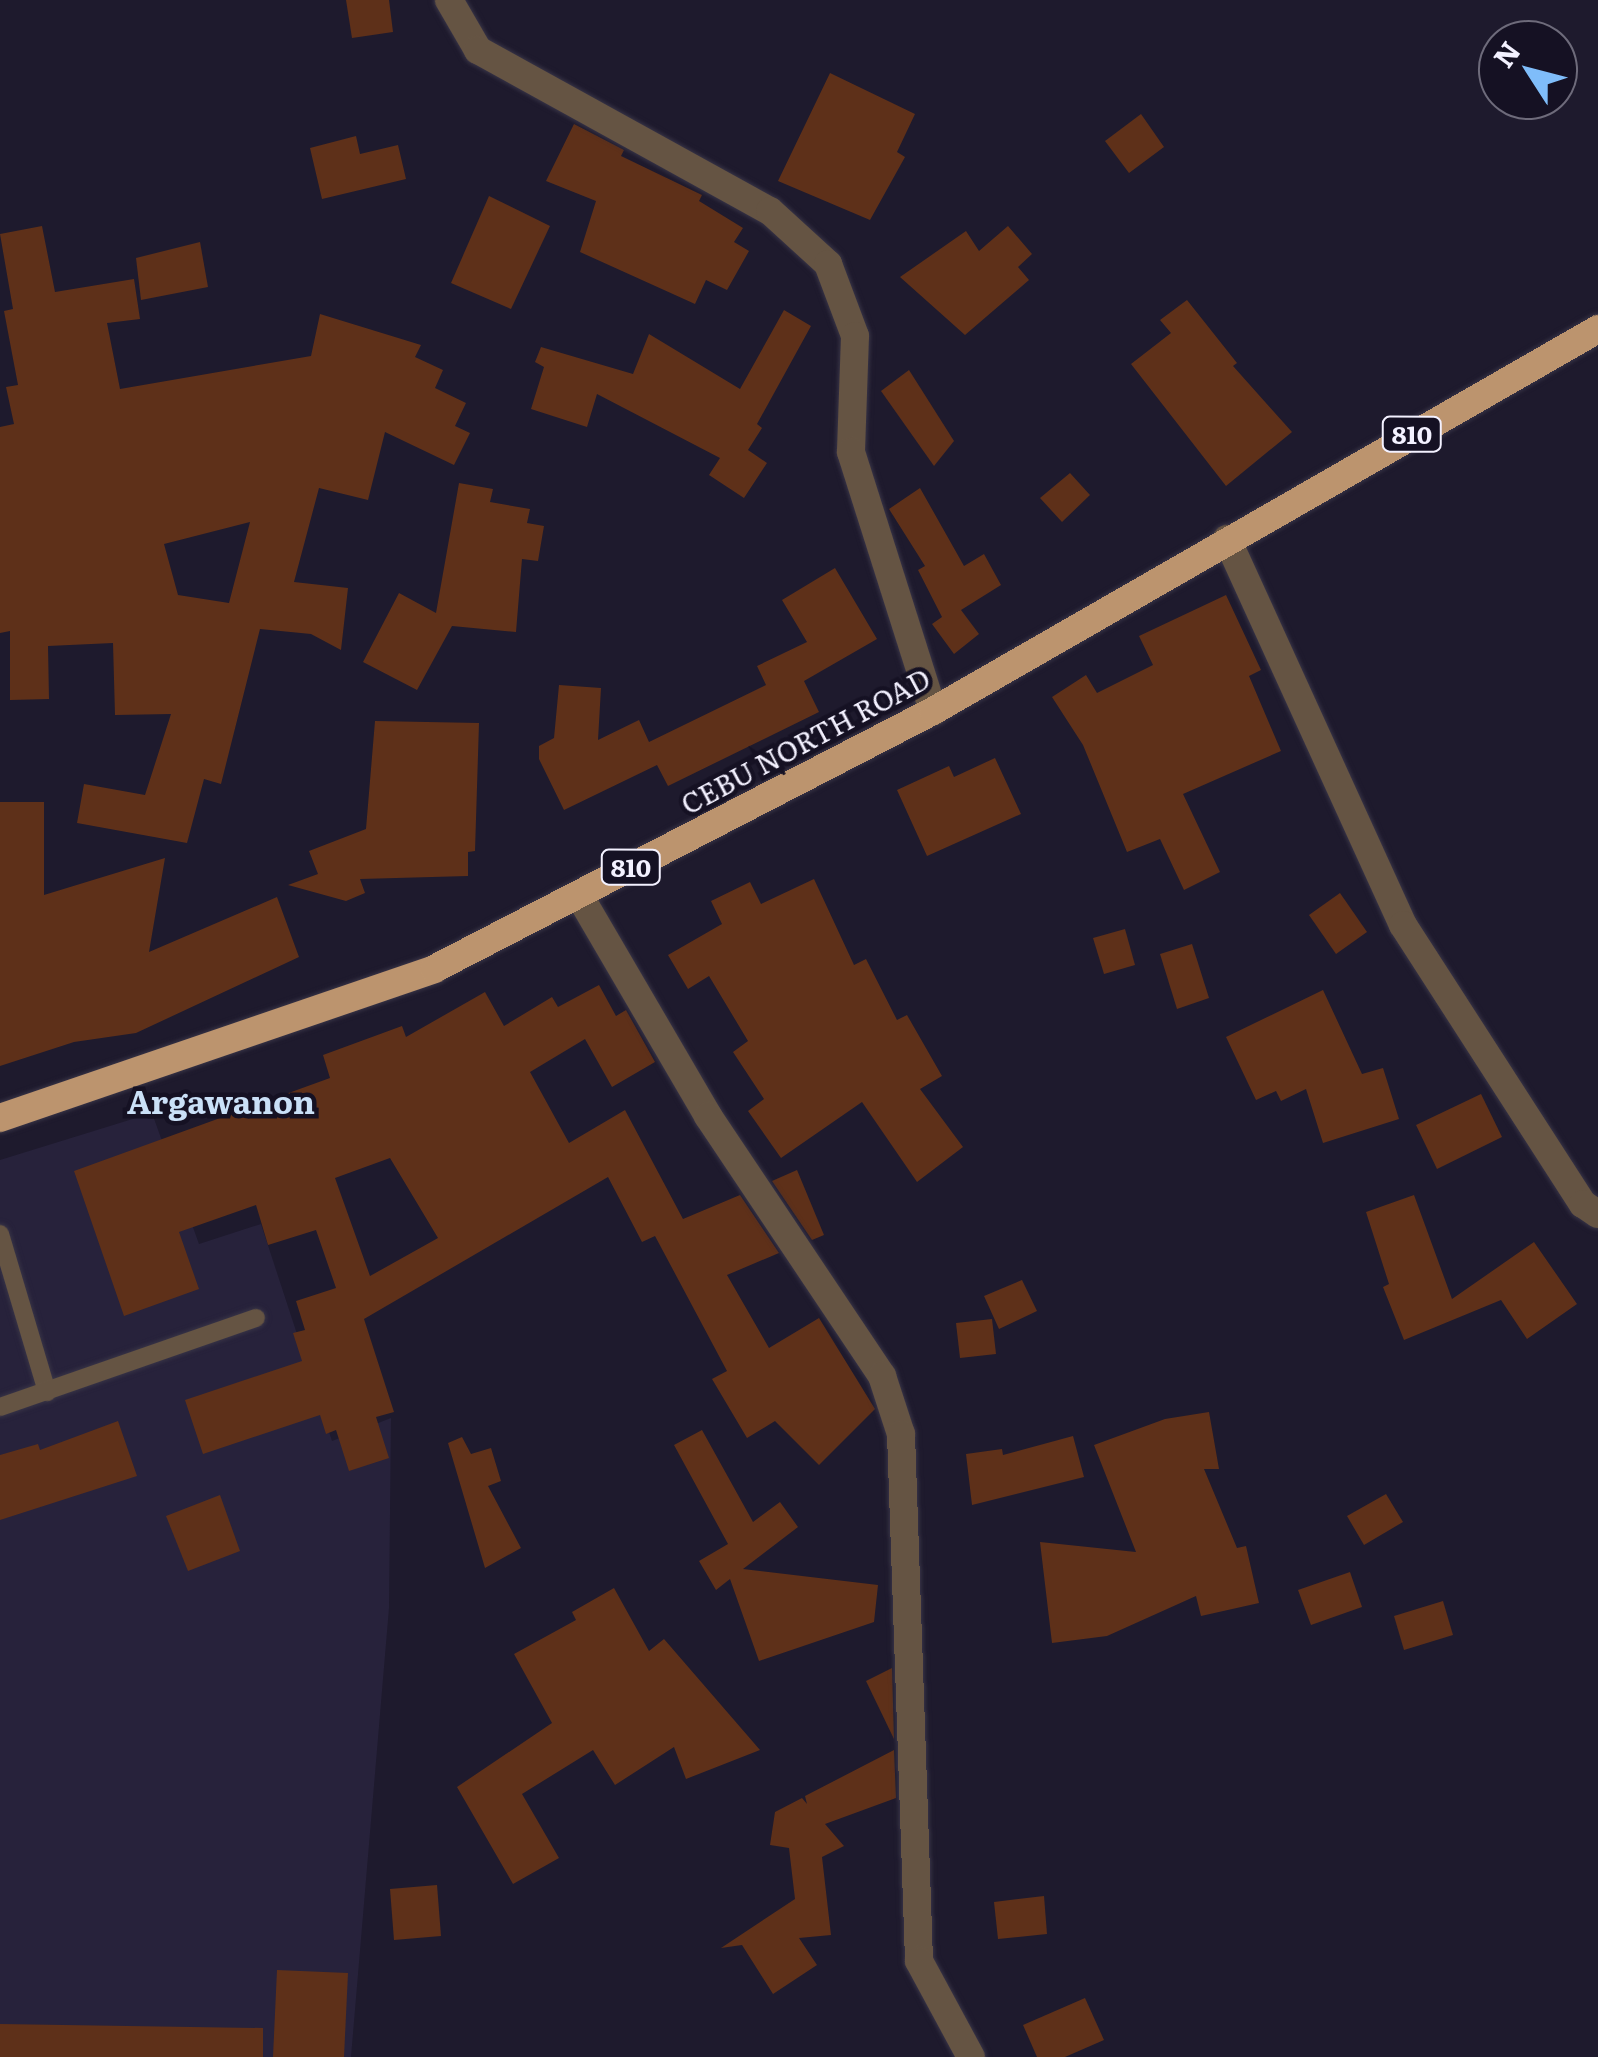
<!DOCTYPE html>
<html>
<head>
<meta charset="utf-8">
<style>
	body { margin:0 }
	#map { position:relative; width:1598px; height:2057px; overflow:hidden; background:#1e1a2d; font-family:Literata,serif }
	div>[style] { position:absolute }
	.built>* { inset:0; background:#27223b }
	.building>* { inset:0; background:#5e3019 }
	.roads { filter:drop-shadow(0 0 2px #383446) drop-shadow(0 0 2px #383446) }
	.service>* { height:18px; margin:-9px; padding:0 9px; transform-origin:9px; border-radius:9px; background:#655443 }
	.minor>* { height:28px; margin:-14px; padding:0 14px; transform-origin:14px; border-radius:14px; background:#655443 }
	.tertiary>* { height:28px; margin:-14px; padding:0 14px; transform-origin:14px; border-radius:14px; background:#655443 }
	.trunk>* { height:28px; margin:-14px; padding:0 14px; transform-origin:14px; border-radius:14px; background:#bc946e }
	span { translate:-50% -50%; white-space:nowrap; text-align:center; line-height:1.15; -webkit-text-stroke:9px #151123; paint-order:stroke }
	.shield-label span { padding:2px 8px; background:#151123; border:2px solid; border-radius:8px; -webkit-text-stroke-width:0 }
	.shield-label { font-size:25px; color:#f3f1ff; font-weight:700 }
	.street-label { font-size:28px; color:#f3f1ff }
	.quarter-label { font-size:32px; color:#cae0f7; font-weight:700 }
	.north { position:absolute; left:1478px; top:20px; width:100px; height:100px; box-sizing:border-box; background:#151123; border:2px solid #6e6b7b; border-radius:50%; rotate:306deg; font-size:28px; font-weight:700; line-height:40px; text-align:center; color:#f3f1ff }
	.north::after { content:''; display:block; margin:auto; width:35px; height:45px; background:#7fbdfa; clip-path:polygon(50% 0,100% 100%,50% 72%,0 100%) }
</style>
</head>
<body>
<div id="map">
	<div class="built">
		<div style="clip-path:polygon(152px 1113px,199px 1244px,261px 1224px,332px 1441px,391px 1418px,389px 1608px,351px 2057px,0 2057px,0 1160px)"></div>
	</div>
	<div class="building">
		<div style="clip-path:polygon(346px 0,389px 0,393px 32px,352px 38px)"></div>
		<div style="clip-path:polygon(830px 73px,915px 114px,897px 152px,905px 157px,870px 220px,778px 181px)"></div>
		<div style="clip-path:polygon(1141px 114px,1164px 147px,1129px 173px,1105px 141px)"></div>
		<div style="clip-path:polygon(574px 124px,624px 150px,621px 156px,702px 195px,699px 201px,743px 228px,734px 242px,749px 251px,727px 290px,706px 280px,695px 304px,580px 252px,596px 201px,546px 181px)"></div>
		<div style="clip-path:polygon(356px 136px,360px 154px,398px 145px,406px 179px,322px 199px,310px 148px)"></div>
		<div style="clip-path:polygon(489px 196px,550px 226px,511px 309px,451px 283px)"></div>
		<div style="clip-path:polygon(evenodd,42px 226px,55px 292px,134px 279px,140px 319px,107px 323px,120px 389px,311px 356px,320px 314px,421px 345px,415px 357px,443px 370px,435px 388px,466px 403px,455px 426px,470px 433px,454px 465px,385px 432px,368px 500px,319px 488px,294px 582px,348px 588px,341px 650px,311px 634px,260px 629px,221px 784px,204px 779px,187px 843px,77px 823px,84px 784px,145px 795px,171px 714px,115px 715px,113px 643px,48px 646px,49px 699px,10px 700px,10px 631px,0 633px,0 427px,14px 424px,6px 387px,18px 385px,4px 311px,13px 309px,0 234px,42px 226px,250px 522px,229px 603px,178px 595px,164px 544px,250px 522px)"></div>
		<div style="clip-path:polygon(1008px 226px,1032px 254px,1018px 267px,1029px 280px,965px 335px,900px 277px,966px 231px,979px 251px)"></div>
		<div style="clip-path:polygon(200px 242px,208px 287px,141px 300px,136px 258px)"></div>
		<div style="clip-path:polygon(1187px 300px,1237px 363px,1233px 366px,1292px 432px,1226px 486px,1131px 364px,1171px 333px,1160px 320px)"></div>
		<div style="clip-path:polygon(784px 310px,811px 326px,757px 424px,762px 428px,748px 450px,767px 463px,744px 498px,709px 475px,720px 458px,597px 394px,587px 427px,531px 409px,544px 367px,535px 362px,541px 347px,633px 374px,649px 334px,740px 389px)"></div>
		<div style="clip-path:polygon(909px 370px,954px 441px,934px 466px,881px 391px)"></div>
		<div style="clip-path:polygon(1070px 473px,1090px 495px,1062px 522px,1040px 498px)"></div>
		<div style="clip-path:polygon(459px 483px,493px 489px,490px 502px,530px 509px,527px 523px,544px 526px,538px 561px,522px 559px,516px 632px,452px 626px,417px 690px,363px 662px,399px 593px,436px 613px)"></div>
		<div style="clip-path:polygon(920px 488px,964px 566px,984px 554px,1001px 585px,961px 610px,979px 634px,954px 654px,932px 624px,942px 617px,918px 570px,925px 566px,889px 509px)"></div>
		<div style="clip-path:polygon(835px 568px,877px 639px,804px 681px,819px 712px,668px 786px,657px 765px,564px 810px,539px 759px,539px 746px,554px 738px,559px 685px,601px 688px,598px 740px,639px 720px,649px 742px,766px 685px,757px 666px,807px 642px,782px 600px)"></div>
		<div style="clip-path:polygon(1226px 595px,1261px 670px,1249px 676px,1281px 751px,1183px 794px,1220px 872px,1184px 890px,1160px 839px,1127px 852px,1083px 745px,1052px 697px,1086px 675px,1097px 693px,1153px 665px,1139px 636px)"></div>
		<div style="clip-path:polygon(375px 721px,479px 723px,475px 851px,468px 852px,468px 876px,360px 879px,365px 893px,346px 901px,288px 885px,318px 874px,309px 851px,366px 829px)"></div>
		<div style="clip-path:polygon(995px 758px,1021px 814px,927px 856px,897px 790px,949px 766px,954px 777px)"></div>
		<div style="clip-path:polygon(0 802px,44px 802px,44px 895px,165px 858px,149px 952px,277px 897px,299px 957px,136px 1033px,74px 1042px,0 1066px)"></div>
		<div style="clip-path:polygon(814px 879px,854px 965px,866px 959px,897px 1020px,907px 1015px,942px 1076px,920px 1089px,963px 1147px,917px 1182px,862px 1102px,781px 1158px,748px 1111px,764px 1099px,733px 1052px,748px 1041px,709px 976px,688px 989px,668px 955px,722px 924px,711px 901px,750px 882px,761px 904px)"></div>
		<div style="clip-path:polygon(1340px 893px,1367px 932px,1336px 954px,1309px 915px)"></div>
		<div style="clip-path:polygon(1125px 929px,1135px 965px,1104px 974px,1093px 938px)"></div>
		<div style="clip-path:polygon(1192px 944px,1209px 998px,1177px 1009px,1160px 954px)"></div>
		<div style="clip-path:polygon(evenodd,599px 985px,616px 1016px,626px 1010px,655px 1062px,612px 1087px,585px 1039px,530px 1072px,569px 1143px,625px 1110px,683px 1219px,740px 1195px,779px 1253px,727px 1275px,769px 1348px,819px 1318px,875px 1409px,819px 1465px,775px 1421px,747px 1438px,712px 1379px,727px 1371px,655px 1236px,642px 1242px,608px 1177px,364px 1319px,394px 1412px,376px 1417px,389px 1458px,349px 1471px,336px 1430px,326px 1434px,320px 1415px,203px 1454px,185px 1400px,302px 1361px,293px 1333px,305px 1330px,296px 1301px,336px 1288px,316px 1230px,268px 1245px,256px 1205px,179px 1232px,199px 1289px,124px 1316px,74px 1171px,330px 1078px,323px 1055px,402px 1026px,406px 1037px,485px 992px,504px 1026px,552px 997px,558px 1007px,599px 985px,390px 1158px,438px 1238px,370px 1276px,335px 1178px,390px 1158px)"></div>
		<div style="clip-path:polygon(1323px 990px,1362px 1074px,1383px 1068px,1399px 1119px,1323px 1143px,1306px 1089px,1281px 1101px,1276px 1091px,1256px 1100px,1226px 1037px)"></div>
		<div style="clip-path:polygon(1481px 1094px,1502px 1137px,1437px 1169px,1416px 1125px)"></div>
		<div style="clip-path:polygon(797px 1170px,824px 1235px,812px 1240px,772px 1181px)"></div>
		<div style="clip-path:polygon(1414px 1195px,1452px 1299px,1534px 1242px,1577px 1304px,1527px 1339px,1501px 1300px,1404px 1340px,1383px 1287px,1389px 1284px,1366px 1212px)"></div>
		<div style="clip-path:polygon(1022px 1280px,1037px 1311px,999px 1329px,984px 1296px)"></div>
		<div style="clip-path:polygon(992px 1319px,996px 1354px,960px 1358px,956px 1323px)"></div>
		<div style="clip-path:polygon(1209px 1412px,1219px 1469px,1204px 1469px,1237px 1548px,1246px 1546px,1259px 1603px,1201px 1616px,1196px 1596px,1107px 1636px,1052px 1643px,1040px 1542px,1136px 1552px,1094px 1445px,1165px 1419px)"></div>
		<div style="clip-path:polygon(118px 1421px,137px 1476px,0 1520px,0 1455px,38px 1444px,40px 1450px)"></div>
		<div style="clip-path:polygon(702px 1430px,753px 1522px,780px 1502px,798px 1527px,743px 1569px,878px 1585px,874px 1622px,759px 1661px,730px 1579px,716px 1590px,699px 1561px,728px 1544px,674px 1445px)"></div>
		<div style="clip-path:polygon(1073px 1436px,1084px 1477px,972px 1505px,966px 1454px,1002px 1449px,1003px 1455px)"></div>
		<div style="clip-path:polygon(462px 1437px,471px 1454px,491px 1448px,501px 1481px,488px 1486px,521px 1548px,485px 1568px,448px 1443px)"></div>
		<div style="clip-path:polygon(1386px 1494px,1403px 1522px,1364px 1545px,1347px 1516px)"></div>
		<div style="clip-path:polygon(220px 1495px,240px 1551px,188px 1571px,166px 1516px)"></div>
		<div style="clip-path:polygon(1350px 1572px,1362px 1607px,1311px 1625px,1298px 1590px)"></div>
		<div style="clip-path:polygon(614px 1588px,649px 1651px,664px 1639px,760px 1750px,686px 1779px,674px 1747px,615px 1785px,593px 1750px,522px 1794px,559px 1858px,513px 1884px,457px 1787px,552px 1723px,514px 1654px,576px 1620px,572px 1612px)"></div>
		<div style="clip-path:polygon(1443px 1601px,1453px 1635px,1404px 1650px,1394px 1616px)"></div>
		<div style="clip-path:polygon(892px 1668px,894px 1739px,866px 1681px)"></div>
		<div style="clip-path:polygon(894px 1750px,896px 1798px,825px 1824px,844px 1846px,822px 1857px,831px 1935px,799px 1938px,817px 1965px,773px 1994px,742px 1945px,721px 1948px,795px 1899px,789px 1848px,770px 1845px,775px 1812px,802px 1798px,807px 1804px,805px 1796px)"></div>
		<div style="clip-path:polygon(437px 1885px,441px 1936px,394px 1940px,390px 1889px)"></div>
		<div style="clip-path:polygon(1044px 1896px,1047px 1934px,998px 1939px,994px 1902px)"></div>
		<div style="clip-path:polygon(277px 1970px,348px 1973px,344px 2057px,273px 2057px)"></div>
		<div style="clip-path:polygon(1085px 1998px,1104px 2040px,1065px 2057px,1037px 2057px,1023px 2025px)"></div>
		<div style="clip-path:polygon(0 2024px,263px 2028px,263px 2057px,0 2057px)"></div>
	</div>
	<div class="roads">
		<div class="service">
			<div style="left:0;top:1234px;width:165px;rotate:73.4deg"></div>
			<div style="left:0;top:1407px;width:271px;rotate:-19.2deg"></div>
		</div>
		<div class="minor">
			<div style="left:1227px;top:539px;width:424px;rotate:65.5deg"></div>
			<div style="left:1403px;top:925px;width:332px;rotate:57.2deg"></div>
			<div style="left:1583px;top:1204px;width:18px;rotate:34deg"></div>
			<div style="left:579px;top:895px;width:256px;rotate:59.7deg"></div>
			<div style="left:708px;top:1116px;width:313px;rotate:56.2deg"></div>
			<div style="left:882px;top:1376px;width:61px;rotate:71.9deg"></div>
			<div style="left:901px;top:1434px;width:527px;rotate:88.04deg"></div>
			<div style="left:919px;top:1961px;width:109px;rotate:61.6deg"></div>
		</div>
		<div class="tertiary">
			<div style="left:449px;top:0;width:58px;rotate:59.9deg"></div>
			<div style="left:478px;top:50px;width:333px;rotate:28.9deg"></div>
			<div style="left:770px;top:211px;width:79px;rotate:42.4deg"></div>
			<div style="left:828px;top:264px;width:77px;rotate:69.4deg"></div>
			<div style="left:855px;top:336px;width:116px;rotate:92deg"></div>
			<div style="left:851px;top:452px;width:272px;rotate:72.4deg"></div>
		</div>
		<div class="trunk">
			<div style="left:0;top:1118px;width:459px;rotate:-18.9deg"></div>
			<div style="left:434px;top:969px;width:562px;rotate:-27.34deg"></div>
			<div style="left:933px;top:711px;width:767px;rotate:-29.87deg"></div>
		</div>
	</div>
	<div class="shield-label">
		<span style="left:1412px;top:434px">810</span>
		<span style="left:631px;top:867px">810</span>
	</div>
	<div class="street-label">
		<span style="left:805px;top:740px;rotate:-28deg">CEBU NORTH ROAD</span>
	</div>
	<div class="quarter-label">
		<span style="left:221px;top:1100px">Argawanon</span>
	</div>
	<div class="north">N</div>
</div>
</body>
</html>
